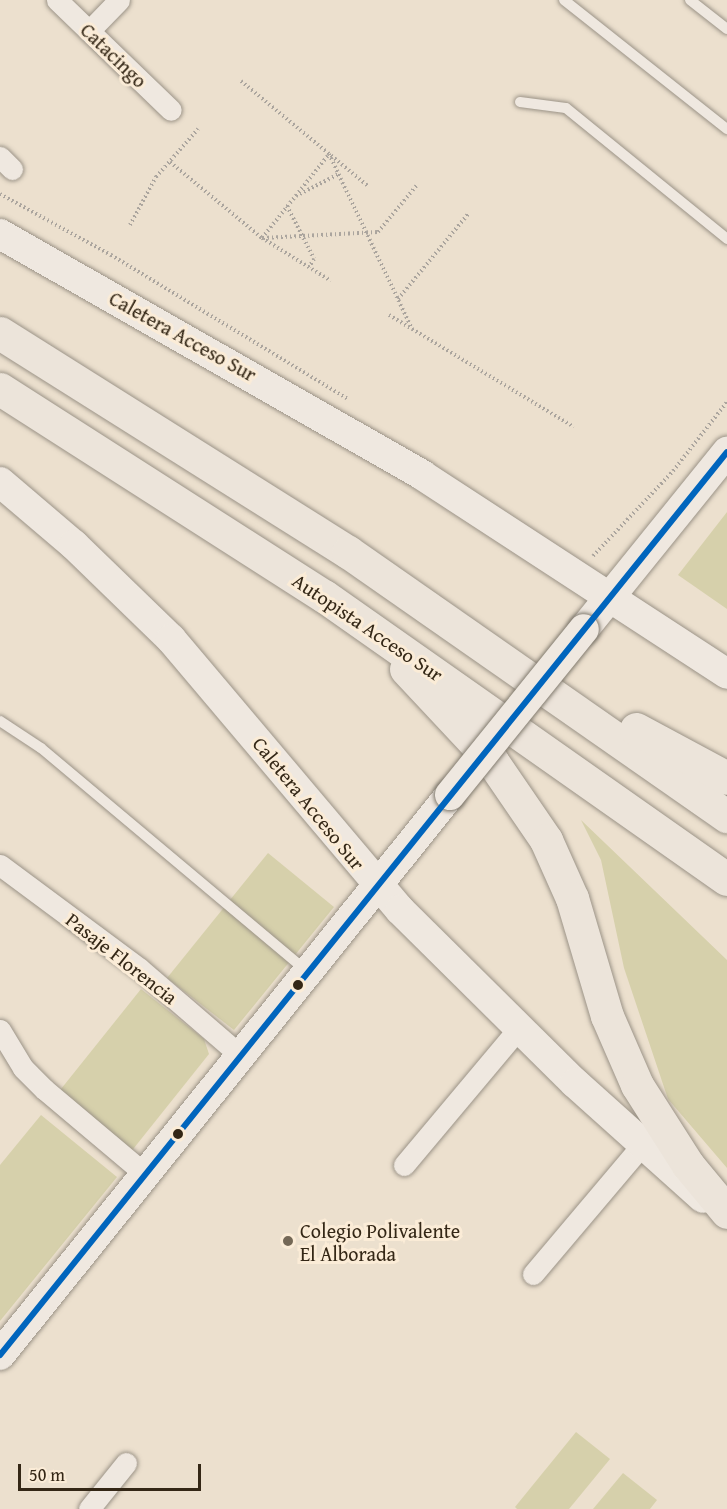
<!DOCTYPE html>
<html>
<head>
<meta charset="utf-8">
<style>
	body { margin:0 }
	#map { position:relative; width:727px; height:1509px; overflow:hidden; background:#ece0ce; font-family:"Gentium Book Plus",serif }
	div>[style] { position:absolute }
	.green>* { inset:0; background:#d6d0ab }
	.path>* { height:4px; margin-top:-2px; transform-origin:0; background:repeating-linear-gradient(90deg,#aba59e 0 1.5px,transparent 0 4.5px) }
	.roads { filter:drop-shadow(0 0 2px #9b9387) drop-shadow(0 0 2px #9b9387) }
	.lane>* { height:10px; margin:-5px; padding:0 5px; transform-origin:5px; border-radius:5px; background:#efe8e0 }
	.street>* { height:21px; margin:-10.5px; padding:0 10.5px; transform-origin:10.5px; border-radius:10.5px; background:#efe8e0 }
	.secondary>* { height:30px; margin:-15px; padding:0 15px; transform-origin:15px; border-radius:15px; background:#efe8e0 }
	.highway>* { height:33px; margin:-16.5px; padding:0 16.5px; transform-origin:16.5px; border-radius:16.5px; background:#ece4da }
	.bridges { filter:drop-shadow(0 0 2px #817a6e) drop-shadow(0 0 2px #817a6e) }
	.secondary-bridge>* { height:30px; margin:-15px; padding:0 15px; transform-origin:15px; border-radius:15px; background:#efe8e0 }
	.bus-1>* { height:6px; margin:-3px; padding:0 3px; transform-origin:3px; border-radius:3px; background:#0065bd }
	.dots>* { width:16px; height:16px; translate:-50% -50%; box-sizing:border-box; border:3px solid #fbecd7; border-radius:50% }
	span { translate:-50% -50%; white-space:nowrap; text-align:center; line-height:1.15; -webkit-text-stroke:6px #fbecd7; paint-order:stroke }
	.street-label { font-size:20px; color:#342716 }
	.poi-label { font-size:20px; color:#342716 }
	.left { translate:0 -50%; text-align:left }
	.scale { position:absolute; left:18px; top:1464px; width:183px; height:27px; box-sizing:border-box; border:3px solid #342716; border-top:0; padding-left:8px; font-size:18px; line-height:21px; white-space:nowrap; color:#342716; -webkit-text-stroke:4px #fbecd7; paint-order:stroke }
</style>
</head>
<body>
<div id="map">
	<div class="green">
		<div style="clip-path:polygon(727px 512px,727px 609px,678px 575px)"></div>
		<div style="clip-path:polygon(581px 820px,727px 960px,727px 1168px,668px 1099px,624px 968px,601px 860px)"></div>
		<div style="clip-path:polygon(268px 853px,334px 907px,234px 1030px,167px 978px)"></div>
		<div style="clip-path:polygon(141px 989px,204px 1039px,209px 1054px,130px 1153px,57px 1094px)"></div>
		<div style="clip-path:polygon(41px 1115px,117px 1177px,0 1321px,0 1165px)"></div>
		<div style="clip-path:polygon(576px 1432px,610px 1459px,569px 1509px,517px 1509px,515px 1507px)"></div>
		<div style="clip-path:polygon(623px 1473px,657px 1500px,650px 1509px,593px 1509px)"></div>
	</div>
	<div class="path">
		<div style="left:241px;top:81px;width:166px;rotate:39.6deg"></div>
		<div style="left:170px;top:162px;width:119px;rotate:39.6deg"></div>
		<div style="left:262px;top:238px;width:81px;rotate:31.9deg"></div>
		<div style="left:0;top:194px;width:127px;rotate:28.8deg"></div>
		<div style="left:111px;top:255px;width:277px;rotate:31.3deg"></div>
		<div style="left:296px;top:196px;width:48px;rotate:-27.1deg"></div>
		<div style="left:287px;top:206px;width:59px;rotate:63deg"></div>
		<div style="left:314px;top:259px;width:9px;rotate:122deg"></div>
		<div style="left:130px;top:225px;width:55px;rotate:-61.6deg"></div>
		<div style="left:156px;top:177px;width:64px;rotate:-48.8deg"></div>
		<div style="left:262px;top:238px;width:107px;rotate:-51.4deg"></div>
		<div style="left:329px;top:154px;width:194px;rotate:64.6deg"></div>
		<div style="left:263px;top:238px;width:115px;rotate:-3deg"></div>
		<div style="left:378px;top:232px;width:61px;rotate:-50.3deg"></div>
		<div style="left:398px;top:299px;width:110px;rotate:-50.5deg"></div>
		<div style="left:389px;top:315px;width:216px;rotate:31.2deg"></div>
		<div style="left:593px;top:556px;width:117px;rotate:-46.7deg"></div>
		<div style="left:673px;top:471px;width:88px;rotate:-52deg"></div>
	</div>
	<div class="roads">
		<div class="lane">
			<div style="left:564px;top:0;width:208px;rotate:38.4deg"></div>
			<div style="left:690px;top:0;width:47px;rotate:38.1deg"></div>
			<div style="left:520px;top:102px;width:46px;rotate:7.4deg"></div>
			<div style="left:566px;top:108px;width:208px;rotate:39.1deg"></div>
			<div style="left:0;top:721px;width:49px;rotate:33.4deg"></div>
			<div style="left:41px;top:748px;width:347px;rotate:40deg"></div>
		</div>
		<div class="street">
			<div style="left:57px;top:0;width:158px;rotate:44deg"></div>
			<div style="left:89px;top:31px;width:43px;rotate:-45.9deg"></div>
			<div style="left:0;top:157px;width:17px;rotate:45deg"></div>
			<div style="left:0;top:865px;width:174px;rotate:36.6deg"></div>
			<div style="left:140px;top:969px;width:132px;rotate:40.7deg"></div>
			<div style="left:0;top:1030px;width:44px;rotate:58.8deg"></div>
			<div style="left:23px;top:1068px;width:30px;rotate:45deg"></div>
			<div style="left:44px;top:1089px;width:132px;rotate:40.1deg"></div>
			<div style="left:404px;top:1165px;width:177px;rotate:-50deg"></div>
			<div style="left:533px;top:1274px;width:169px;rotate:-49.8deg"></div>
			<div style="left:89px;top:1509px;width:59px;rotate:-51.2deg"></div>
		</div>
		<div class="secondary">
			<div style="left:0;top:234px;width:486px;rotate:29.7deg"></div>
			<div style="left:422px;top:475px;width:364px;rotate:33.1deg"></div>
			<div style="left:0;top:482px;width:97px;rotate:40.4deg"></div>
			<div style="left:74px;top:545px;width:135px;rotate:44.1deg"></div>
			<div style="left:171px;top:639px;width:355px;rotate:49.8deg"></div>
			<div style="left:400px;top:910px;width:246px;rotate:44.7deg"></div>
			<div style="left:575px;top:1083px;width:172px;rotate:41.9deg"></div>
			<div style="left:584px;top:629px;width:228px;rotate:-51.1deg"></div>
			<div style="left:0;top:1355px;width:718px;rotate:-51.22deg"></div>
		</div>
		<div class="highway">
			<div style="left:0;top:333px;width:411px;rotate:32.2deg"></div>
			<div style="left:348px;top:552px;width:462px;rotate:34.9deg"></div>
			<div style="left:0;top:389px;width:384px;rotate:32.6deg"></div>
			<div style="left:324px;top:596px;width:492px;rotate:35.1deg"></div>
			<div style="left:406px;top:669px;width:126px;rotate:46.9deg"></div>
			<div style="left:492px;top:761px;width:96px;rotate:55.6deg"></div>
			<div style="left:546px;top:840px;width:64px;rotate:65.9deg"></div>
			<div style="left:572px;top:898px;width:123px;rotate:73.5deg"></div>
			<div style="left:607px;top:1016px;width:75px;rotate:66.5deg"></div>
			<div style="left:637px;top:1085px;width:95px;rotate:57.5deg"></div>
			<div style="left:688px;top:1165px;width:61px;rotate:50.3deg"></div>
			<div style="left:636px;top:729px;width:103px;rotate:28.3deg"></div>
		</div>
	</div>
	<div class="bridges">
		<div class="secondary-bridge">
			<div style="left:450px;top:795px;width:213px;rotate:-51.1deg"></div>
		</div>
	</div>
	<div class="bus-1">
		<div style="left:0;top:1355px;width:1159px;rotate:-51.16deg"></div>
	</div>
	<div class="dots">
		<div style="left:298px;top:985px;background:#342716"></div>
		<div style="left:178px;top:1134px;background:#342716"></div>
		<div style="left:288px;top:1241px;background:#746856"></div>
	</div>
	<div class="street-label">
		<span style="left:114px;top:55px;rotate:44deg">Catacingo</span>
		<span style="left:183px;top:336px;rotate:29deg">Caletera Acceso Sur</span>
		<span style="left:368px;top:627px;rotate:34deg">Autopista Acceso Sur</span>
		<span style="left:309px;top:803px;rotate:51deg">Caletera Acceso Sur</span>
		<span style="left:122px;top:958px;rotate:38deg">Pasaje Florencia</span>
	</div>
	<div class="poi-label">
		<span class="left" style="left:300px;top:1242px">Colegio Polivalente<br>El Alborada</span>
	</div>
	<div class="scale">50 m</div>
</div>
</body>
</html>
